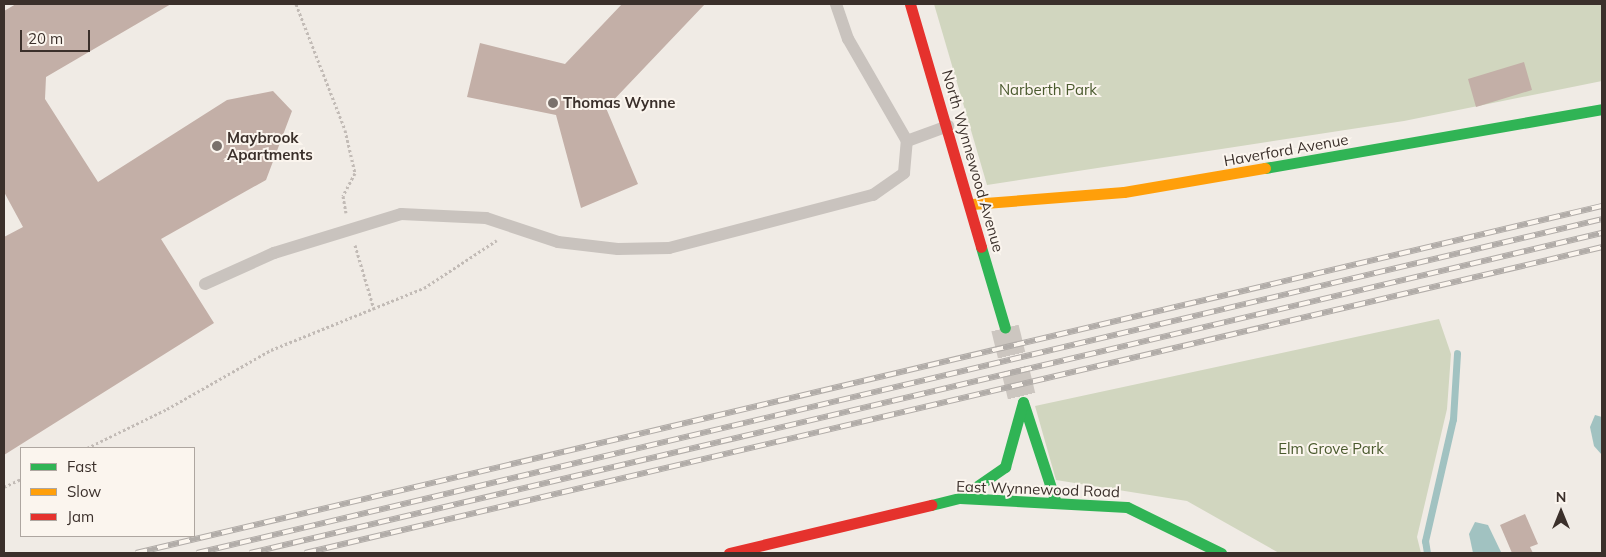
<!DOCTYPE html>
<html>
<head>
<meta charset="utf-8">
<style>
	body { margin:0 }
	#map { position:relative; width:1606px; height:557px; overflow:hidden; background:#f0ebe5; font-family:Mulish,sans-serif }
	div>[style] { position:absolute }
	.green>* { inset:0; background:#d1d6bf }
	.water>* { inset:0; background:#a1c2c1 }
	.stream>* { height:7px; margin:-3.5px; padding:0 3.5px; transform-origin:3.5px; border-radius:3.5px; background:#a1c2c1 }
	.building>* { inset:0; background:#c3afa7 }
	.secondary-tunnel>* { height:28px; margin-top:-14px; transform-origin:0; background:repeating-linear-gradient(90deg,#ccc6c0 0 28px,transparent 0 42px) }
	.path>* { height:3px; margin-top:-1.5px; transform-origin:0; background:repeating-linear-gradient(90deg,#c2bbb6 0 2.5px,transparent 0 5px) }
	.lane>* { height:12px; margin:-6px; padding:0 6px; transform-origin:6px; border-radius:6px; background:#c9c3be }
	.fast>* { height:11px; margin:-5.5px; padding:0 5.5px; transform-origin:5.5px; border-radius:5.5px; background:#30b455 }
	.slow>* { height:11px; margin:-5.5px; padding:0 5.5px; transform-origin:5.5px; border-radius:5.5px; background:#ff9f0a }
	.jam>* { height:11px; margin:-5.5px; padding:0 5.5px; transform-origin:5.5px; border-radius:5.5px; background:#e5322d }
	.rail>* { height:5.5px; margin-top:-2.75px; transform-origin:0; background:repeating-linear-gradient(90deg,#fbf5ee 0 11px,#b1aca8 0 22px); box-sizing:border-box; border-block:1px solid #b1aca8 }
	.dots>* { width:14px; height:14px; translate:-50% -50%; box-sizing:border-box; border:2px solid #fbf5ee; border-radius:50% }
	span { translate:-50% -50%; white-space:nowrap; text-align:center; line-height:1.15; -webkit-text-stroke:4px #fbf5ee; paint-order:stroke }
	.park-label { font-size:15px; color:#4a5a2e }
	.poi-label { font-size:15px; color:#3b302b; font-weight:700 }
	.left { translate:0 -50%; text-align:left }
	.street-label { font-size:15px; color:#3b302b }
	.frame { position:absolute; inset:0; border:5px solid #3b302b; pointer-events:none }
	.legend { position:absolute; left:20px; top:447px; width:175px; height:90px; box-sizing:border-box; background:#fbf5ee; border:1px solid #aea6a0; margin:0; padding:6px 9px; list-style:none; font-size:15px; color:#3b302b }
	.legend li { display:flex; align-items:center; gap:10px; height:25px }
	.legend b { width:25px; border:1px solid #aea6a0 }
	.north { position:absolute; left:1536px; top:487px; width:50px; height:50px; -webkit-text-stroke:4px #fbf5ee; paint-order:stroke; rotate:0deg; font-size:14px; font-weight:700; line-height:20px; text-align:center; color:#3b302b }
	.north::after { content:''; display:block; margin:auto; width:18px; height:22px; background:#3b302b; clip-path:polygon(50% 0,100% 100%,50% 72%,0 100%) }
	.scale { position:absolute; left:20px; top:30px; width:70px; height:22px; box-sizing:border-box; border:2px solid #3b302b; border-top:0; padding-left:6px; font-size:15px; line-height:18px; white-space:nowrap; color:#3b302b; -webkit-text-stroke:4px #fbf5ee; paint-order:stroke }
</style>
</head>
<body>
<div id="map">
	<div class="green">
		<div style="clip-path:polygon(934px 4px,1602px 4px,1602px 81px,1404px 121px,987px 185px)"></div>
		<div style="clip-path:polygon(1439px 319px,1451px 354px,1447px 409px,1417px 537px,1421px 553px,1279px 553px,1187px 501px,1056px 480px,1035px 406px)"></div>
	</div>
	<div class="water">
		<div style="clip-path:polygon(1595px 415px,1602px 417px,1602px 455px,1594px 446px,1590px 427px)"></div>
		<div style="clip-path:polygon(1475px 522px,1488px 525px,1501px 552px,1473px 553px,1469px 534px)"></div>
	</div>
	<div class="stream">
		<div style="left:1427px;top:553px;width:12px;rotate:-99deg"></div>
		<div style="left:1425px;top:541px;width:125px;rotate:-77.1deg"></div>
		<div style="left:1453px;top:419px;width:66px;rotate:-86.5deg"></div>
	</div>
	<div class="building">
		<div style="clip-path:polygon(16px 4px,171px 4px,46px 77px,45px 99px,98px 182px,227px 100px,273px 91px,292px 111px,266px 180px,161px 239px,214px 323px,4px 455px,4px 237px,23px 227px,4px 192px,4px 11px)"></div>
		<div style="clip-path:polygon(622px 4px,705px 4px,606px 108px,638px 184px,581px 208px,556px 115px,467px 97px,480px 43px,565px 64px)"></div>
		<div style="clip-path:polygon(1524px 62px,1532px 90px,1476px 107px,1468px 79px)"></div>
		<div style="clip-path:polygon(1525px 514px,1538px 544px,1530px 547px,1533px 553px,1512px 553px,1500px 525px)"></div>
	</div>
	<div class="secondary-tunnel">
		<div style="left:1005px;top:328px;width:76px;rotate:76.3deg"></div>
	</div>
	<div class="path">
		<div style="left:296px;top:4px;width:135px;rotate:68.7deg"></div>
		<div style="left:345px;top:130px;width:44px;rotate:76.9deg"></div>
		<div style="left:355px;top:173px;width:26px;rotate:118deg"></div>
		<div style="left:343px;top:196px;width:17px;rotate:80deg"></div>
		<div style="left:355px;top:245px;width:67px;rotate:73.5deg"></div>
		<div style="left:87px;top:448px;width:89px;rotate:-26deg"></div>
		<div style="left:167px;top:409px;width:120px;rotate:-29.6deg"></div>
		<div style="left:271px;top:350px;width:165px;rotate:-22.1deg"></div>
		<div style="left:424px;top:288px;width:87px;rotate:-33.3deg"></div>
		<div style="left:4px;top:487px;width:19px;rotate:-25deg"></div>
	</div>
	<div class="lane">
		<div style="left:907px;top:141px;width:44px;rotate:-20.1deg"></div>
		<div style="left:205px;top:284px;width:76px;rotate:-24.2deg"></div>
		<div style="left:274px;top:253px;width:133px;rotate:-17.1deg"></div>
		<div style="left:401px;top:214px;width:85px;rotate:2.7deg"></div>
		<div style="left:486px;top:218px;width:76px;rotate:18.4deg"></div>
		<div style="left:558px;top:242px;width:60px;rotate:6.7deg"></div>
		<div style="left:618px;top:249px;width:51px;rotate:-1.1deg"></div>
		<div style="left:669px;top:248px;width:211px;rotate:-14.6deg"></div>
		<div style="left:873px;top:195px;width:38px;rotate:-35deg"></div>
		<div style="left:904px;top:173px;width:32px;rotate:-85deg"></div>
		<div style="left:907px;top:141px;width:118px;rotate:-120deg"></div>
		<div style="left:848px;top:39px;width:37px;rotate:-109deg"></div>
	</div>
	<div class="fast">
		<div style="left:1265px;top:168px;width:342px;rotate:-9.9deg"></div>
		<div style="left:981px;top:247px;width:84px;rotate:73.5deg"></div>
		<div style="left:1023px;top:402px;width:106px;rotate:71.9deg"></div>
		<div style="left:960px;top:498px;width:55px;rotate:-34.6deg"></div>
		<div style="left:1005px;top:467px;width:67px;rotate:-74.5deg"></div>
		<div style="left:931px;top:505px;width:30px;rotate:-14deg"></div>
		<div style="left:960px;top:498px;width:167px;rotate:3.1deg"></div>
		<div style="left:1127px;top:507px;width:105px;rotate:26.1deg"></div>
	</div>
	<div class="slow">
		<div style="left:972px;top:204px;width:152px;rotate:-4.5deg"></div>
		<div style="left:1124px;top:192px;width:143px;rotate:-9.7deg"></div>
	</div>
	<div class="jam">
		<div style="left:910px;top:4px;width:253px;rotate:73.7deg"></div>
		<div style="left:729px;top:553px;width:208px;rotate:-13.4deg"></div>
	</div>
	<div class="rail">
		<div style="left:136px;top:553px;width:1507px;rotate:-13.32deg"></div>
		<div style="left:197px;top:553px;width:1444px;rotate:-13.37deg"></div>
		<div style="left:250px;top:553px;width:1389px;rotate:-13.32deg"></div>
		<div style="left:305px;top:553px;width:1333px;rotate:-13.27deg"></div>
	</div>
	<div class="dots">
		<div style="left:553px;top:103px;background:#7a716c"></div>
		<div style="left:217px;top:146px;background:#7a716c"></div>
	</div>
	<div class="park-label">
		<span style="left:1048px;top:90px">Narberth Park</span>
		<span style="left:1331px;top:449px">Elm Grove Park</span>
	</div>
	<div class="poi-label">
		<span class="left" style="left:563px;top:103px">Thomas Wynne</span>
		<span class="left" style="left:227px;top:146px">Maybrook<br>Apartments</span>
	</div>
	<div class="street-label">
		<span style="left:1286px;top:150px;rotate:-10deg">Haverford Avenue</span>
		<span style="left:973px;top:161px;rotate:74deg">North Wynnewood Avenue</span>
		<span style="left:1038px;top:489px;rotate:2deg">East Wynnewood Road</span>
	</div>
	<div class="frame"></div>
	<ul class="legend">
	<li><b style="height:6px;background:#30b455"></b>Fast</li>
	<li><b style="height:6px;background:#ff9f0a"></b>Slow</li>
	<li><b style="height:6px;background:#e5322d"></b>Jam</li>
	</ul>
	<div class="north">N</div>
	<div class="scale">20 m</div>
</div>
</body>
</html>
